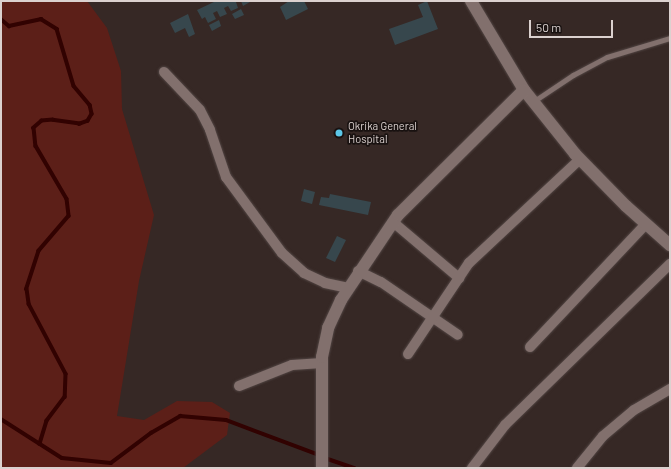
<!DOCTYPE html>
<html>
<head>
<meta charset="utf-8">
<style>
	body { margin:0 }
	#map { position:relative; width:671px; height:469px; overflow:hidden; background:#362825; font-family:Barlow,sans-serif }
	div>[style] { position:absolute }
	.green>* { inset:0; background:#5c1f18 }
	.stream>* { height:3.5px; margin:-1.75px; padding:0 1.75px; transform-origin:1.75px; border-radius:1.75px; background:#310201 }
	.building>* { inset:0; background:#37474d }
	.roads { filter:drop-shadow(0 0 1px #524644) drop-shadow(0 0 1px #524644) }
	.service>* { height:5px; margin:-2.5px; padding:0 2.5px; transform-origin:2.5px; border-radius:2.5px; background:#82706d }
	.minor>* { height:10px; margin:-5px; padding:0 5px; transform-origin:5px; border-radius:5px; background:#82706d }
	.tertiary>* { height:12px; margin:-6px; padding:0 6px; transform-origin:6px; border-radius:6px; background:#82706d }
	.dots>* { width:11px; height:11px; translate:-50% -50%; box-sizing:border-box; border:2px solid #191211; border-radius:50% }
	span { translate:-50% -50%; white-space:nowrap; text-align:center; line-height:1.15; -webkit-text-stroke:3.5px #191211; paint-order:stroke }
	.poi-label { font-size:11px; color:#dbd1cf }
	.left { translate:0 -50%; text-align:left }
	.frame { position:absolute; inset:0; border:2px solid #dbd1cf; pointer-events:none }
	.scale { position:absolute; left:529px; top:20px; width:84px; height:18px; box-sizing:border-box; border:2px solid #dbd1cf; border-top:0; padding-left:5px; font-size:12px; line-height:14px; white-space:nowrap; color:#dbd1cf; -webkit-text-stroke:3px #191211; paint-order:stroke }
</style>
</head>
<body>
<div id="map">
	<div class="green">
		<div style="clip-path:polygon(1px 1px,87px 1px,107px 28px,121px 71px,122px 109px,154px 215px,139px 281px,117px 416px,144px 420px,177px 401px,212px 402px,230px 413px,227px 435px,183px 468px,1px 468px)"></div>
	</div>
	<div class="stream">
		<div style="left:1px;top:19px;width:11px;rotate:41deg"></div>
		<div style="left:9px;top:26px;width:33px;rotate:-12deg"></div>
		<div style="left:41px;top:19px;width:19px;rotate:32deg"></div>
		<div style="left:57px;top:29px;width:59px;rotate:73.4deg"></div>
		<div style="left:74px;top:86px;width:25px;rotate:50deg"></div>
		<div style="left:90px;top:105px;width:9px;rotate:77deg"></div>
		<div style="left:92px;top:114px;width:8px;rotate:120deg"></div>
		<div style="left:88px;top:121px;width:9px;rotate:159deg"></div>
		<div style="left:80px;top:124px;width:27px;rotate:-172deg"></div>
		<div style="left:53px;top:120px;width:11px;rotate:175deg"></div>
		<div style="left:42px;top:121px;width:11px;rotate:139deg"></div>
		<div style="left:34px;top:128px;width:18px;rotate:84deg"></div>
		<div style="left:36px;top:146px;width:61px;rotate:59.7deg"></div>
		<div style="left:67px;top:199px;width:17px;rotate:83deg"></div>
		<div style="left:69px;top:216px;width:46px;rotate:130.6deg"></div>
		<div style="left:39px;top:251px;width:40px;rotate:108deg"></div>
		<div style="left:27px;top:289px;width:15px;rotate:82deg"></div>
		<div style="left:29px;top:304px;width:79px;rotate:62.1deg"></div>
		<div style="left:66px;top:374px;width:23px;rotate:92deg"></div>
		<div style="left:65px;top:397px;width:30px;rotate:127deg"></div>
		<div style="left:47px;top:421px;width:24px;rotate:107deg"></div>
		<div style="left:1px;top:419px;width:72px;rotate:32.6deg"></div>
		<div style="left:62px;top:458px;width:49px;rotate:5.8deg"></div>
		<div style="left:111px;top:463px;width:50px;rotate:-36.9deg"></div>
		<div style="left:151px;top:433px;width:34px;rotate:-30deg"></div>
		<div style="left:180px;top:416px;width:46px;rotate:5deg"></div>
		<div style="left:226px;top:420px;width:99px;rotate:20.6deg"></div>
		<div style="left:325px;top:458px;width:31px;rotate:19deg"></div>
	</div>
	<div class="building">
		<div style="clip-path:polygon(216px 1px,238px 1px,236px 2px,238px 8px,231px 11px,228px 6px,224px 8px,227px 14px,220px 17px,217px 11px,213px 13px,216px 19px,208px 23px,205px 17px,202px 19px,197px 10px)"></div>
		<div style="clip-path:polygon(241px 1px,250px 1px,250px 2px,243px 6px)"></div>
		<div style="clip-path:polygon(289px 1px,304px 1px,308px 9px,286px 20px,280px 7px)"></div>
		<div style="clip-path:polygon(427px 1px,438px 29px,395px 45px,389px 29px,423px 17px,418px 5px)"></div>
		<div style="clip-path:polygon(241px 9px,244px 15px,235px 19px,232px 14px)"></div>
		<div style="clip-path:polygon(188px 14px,195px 34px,189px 37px,185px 28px,175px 33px,170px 23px)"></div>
		<div style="clip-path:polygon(219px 20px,221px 26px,212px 31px,209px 25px)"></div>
		<div style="clip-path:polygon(304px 189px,315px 192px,312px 204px,301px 201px)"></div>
		<div style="clip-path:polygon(330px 194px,371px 202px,368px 215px,319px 205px,321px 197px,329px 198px)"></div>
		<div style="clip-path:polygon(337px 236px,346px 240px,335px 262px,326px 258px)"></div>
	</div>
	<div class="roads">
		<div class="service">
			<div style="left:534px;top:101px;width:47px;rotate:-33.7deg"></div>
			<div style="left:573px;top:75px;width:38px;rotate:-28deg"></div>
			<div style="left:607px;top:57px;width:66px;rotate:-16.8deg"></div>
		</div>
		<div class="minor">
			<div style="left:164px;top:72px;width:52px;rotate:46.5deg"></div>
			<div style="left:200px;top:110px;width:22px;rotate:63deg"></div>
			<div style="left:210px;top:130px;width:50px;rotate:71.2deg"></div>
			<div style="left:226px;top:177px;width:94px;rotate:53.6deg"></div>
			<div style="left:282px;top:253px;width:30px;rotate:42deg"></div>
			<div style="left:304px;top:273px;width:23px;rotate:25deg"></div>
			<div style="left:325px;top:283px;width:24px;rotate:12deg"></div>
			<div style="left:393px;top:222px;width:87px;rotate:40.3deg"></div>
			<div style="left:358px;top:271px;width:25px;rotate:26deg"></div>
			<div style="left:381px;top:282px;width:93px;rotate:34.5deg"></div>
			<div style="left:530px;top:347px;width:169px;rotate:-46.7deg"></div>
			<div style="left:408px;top:354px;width:110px;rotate:-56.2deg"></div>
			<div style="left:469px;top:263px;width:152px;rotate:-43.1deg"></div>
			<div style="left:239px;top:386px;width:57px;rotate:-21.6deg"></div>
			<div style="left:292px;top:365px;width:30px;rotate:-4deg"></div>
			<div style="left:472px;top:468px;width:54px;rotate:-52.5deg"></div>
			<div style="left:505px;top:425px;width:231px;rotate:-44.3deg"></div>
			<div style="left:577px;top:468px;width:41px;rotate:-50.9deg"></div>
			<div style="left:603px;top:436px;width:40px;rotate:-40deg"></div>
			<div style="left:634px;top:410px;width:42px;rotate:-30.3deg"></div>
		</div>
		<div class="tertiary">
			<div style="left:471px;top:1px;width:104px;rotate:59.2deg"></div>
			<div style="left:524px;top:90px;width:82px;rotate:51.4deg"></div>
			<div style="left:575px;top:154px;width:73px;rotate:45.6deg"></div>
			<div style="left:626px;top:206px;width:59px;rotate:41.6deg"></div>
			<div style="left:322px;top:468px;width:111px;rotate:-90deg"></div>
			<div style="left:322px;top:357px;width:30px;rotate:-78deg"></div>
			<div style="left:328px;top:328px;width:31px;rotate:-65deg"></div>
			<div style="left:341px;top:300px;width:102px;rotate:-56.2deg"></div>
			<div style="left:398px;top:215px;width:177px;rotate:-44.8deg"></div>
		</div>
	</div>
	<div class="dots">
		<div style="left:339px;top:133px;background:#5cc7e8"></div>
	</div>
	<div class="poi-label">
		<span class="left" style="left:348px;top:133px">Okrika General<br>Hospital</span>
	</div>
	<div class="frame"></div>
	<div class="scale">50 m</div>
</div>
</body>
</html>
